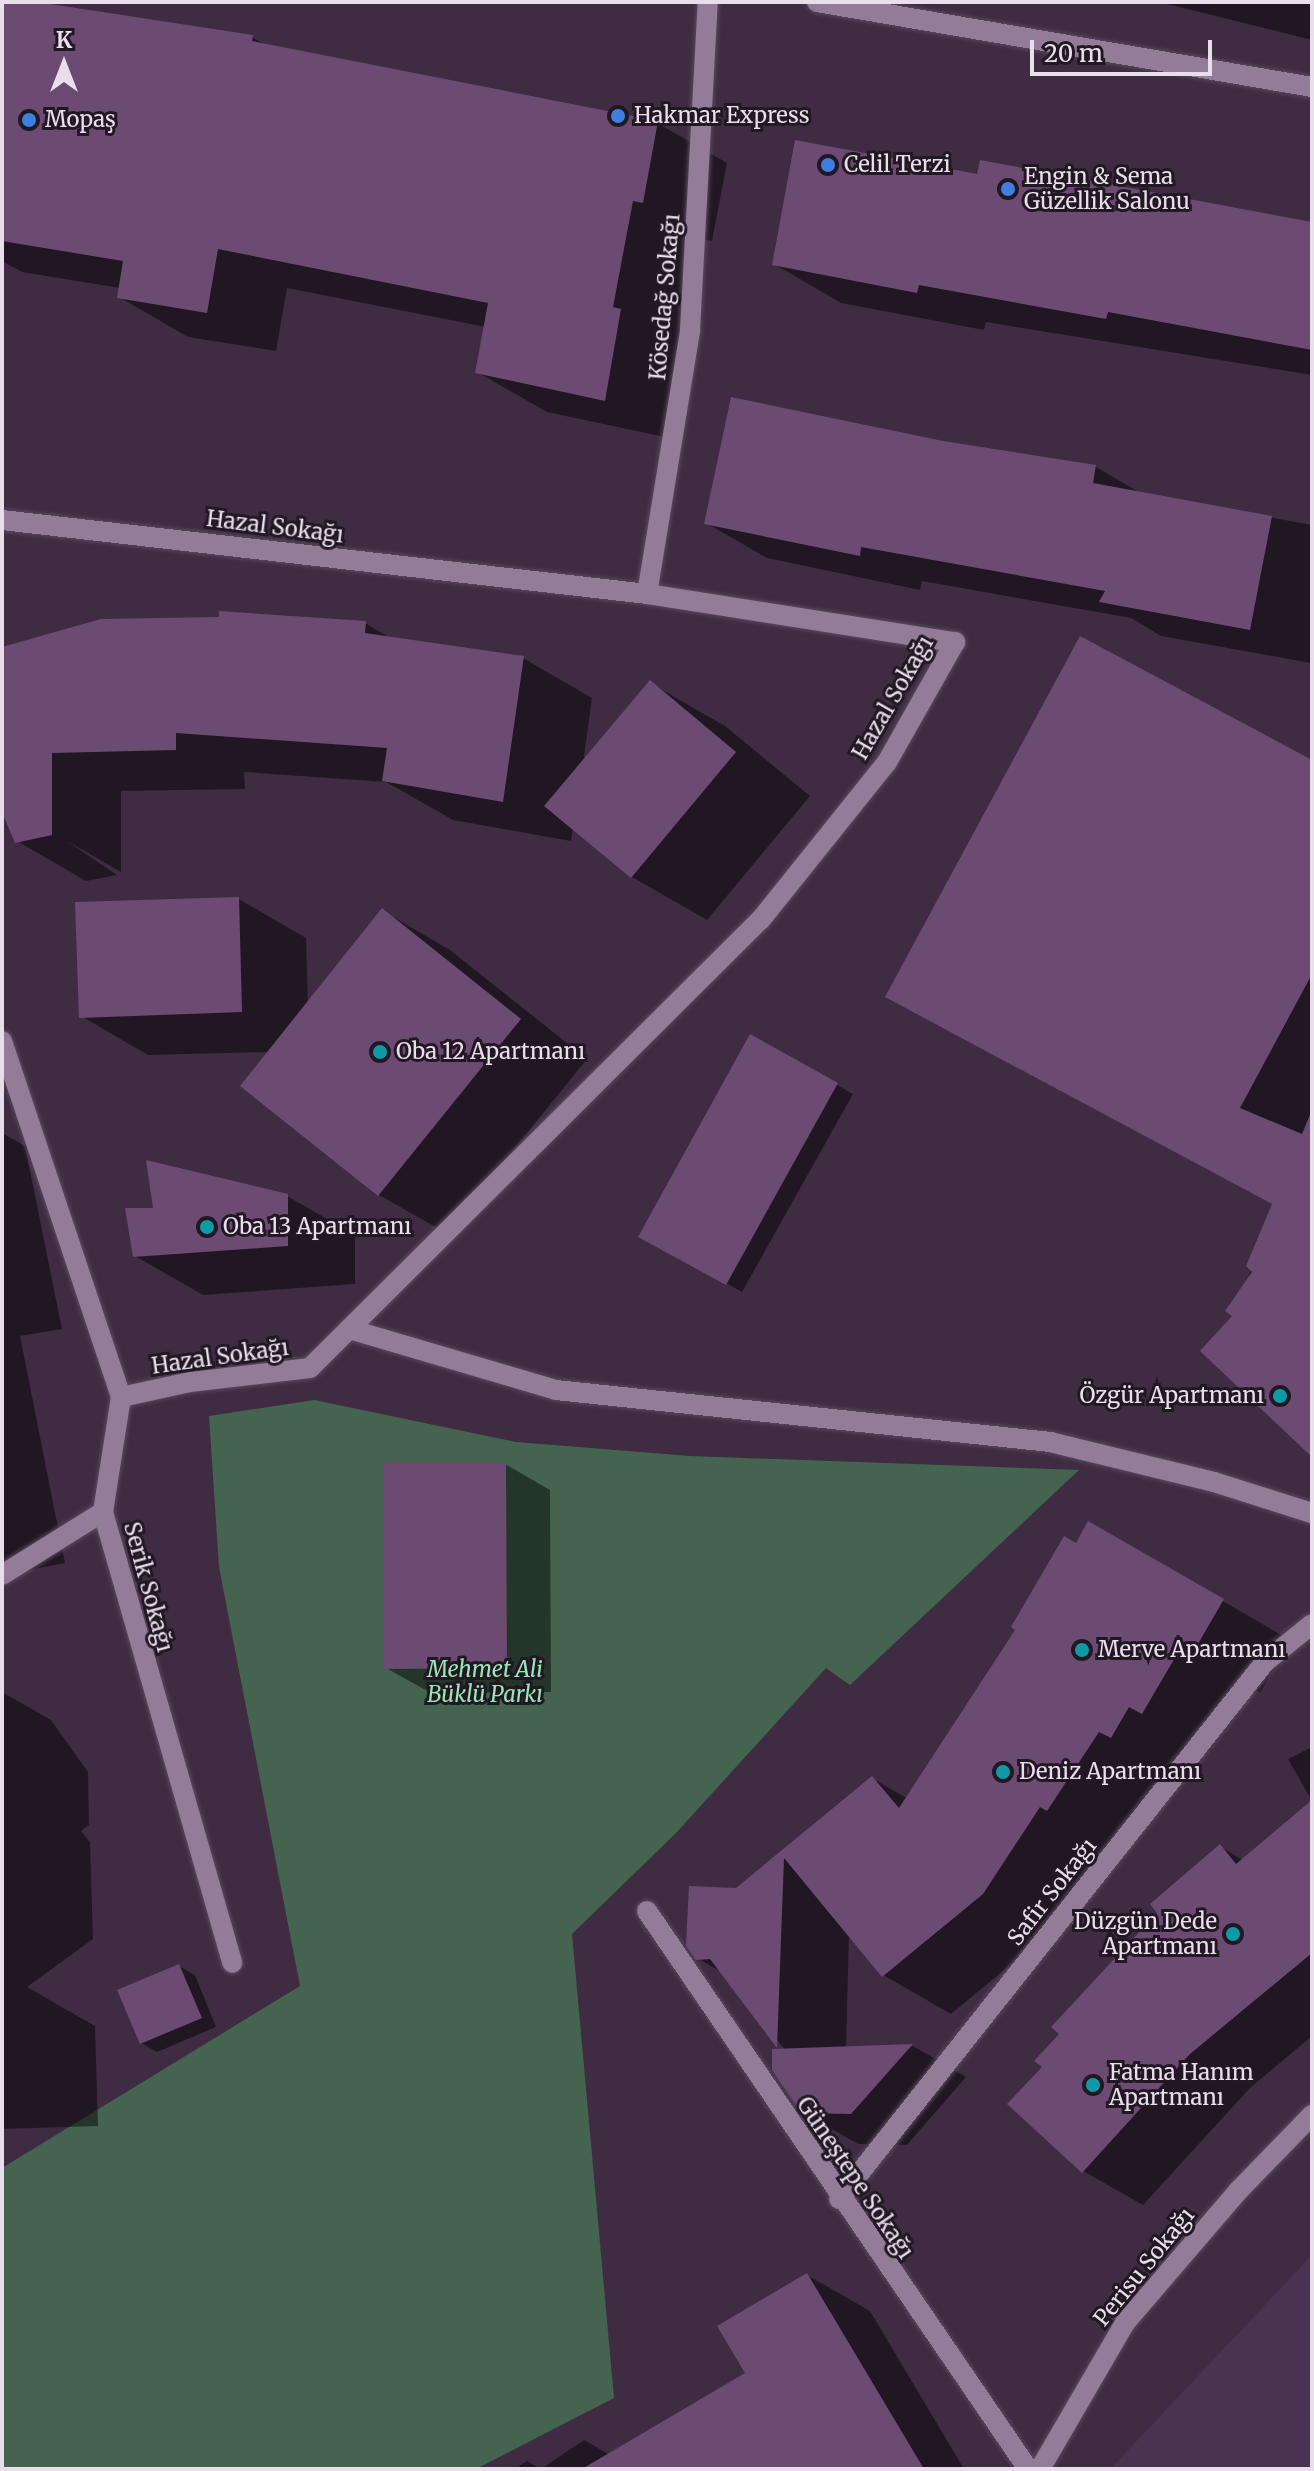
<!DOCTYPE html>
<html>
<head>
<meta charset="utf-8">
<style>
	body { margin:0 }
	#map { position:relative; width:1314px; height:2471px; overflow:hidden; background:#3f2c43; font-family:Merriweather,serif }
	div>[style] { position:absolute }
	.built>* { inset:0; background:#4a3350 }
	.green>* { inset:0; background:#44644f }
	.shadow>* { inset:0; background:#0007 }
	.building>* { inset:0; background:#6c4b73 }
	.roads { filter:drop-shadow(0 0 2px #58495c) drop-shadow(0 0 2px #58495c) }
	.minor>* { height:20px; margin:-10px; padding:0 10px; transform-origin:10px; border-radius:10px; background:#927c97 }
	.tertiary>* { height:20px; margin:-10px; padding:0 10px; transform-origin:10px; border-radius:10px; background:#927c97 }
	.dots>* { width:22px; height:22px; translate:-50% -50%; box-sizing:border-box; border:4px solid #211823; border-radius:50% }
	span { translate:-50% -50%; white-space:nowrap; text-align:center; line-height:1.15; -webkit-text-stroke:6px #211823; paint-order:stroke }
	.poi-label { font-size:22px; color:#eadeed }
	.left { translate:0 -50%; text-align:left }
	.right { translate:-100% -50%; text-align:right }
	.street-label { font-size:22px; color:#eadeed }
	.park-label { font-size:22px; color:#99e8b6; font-style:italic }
	.frame { position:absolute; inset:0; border:4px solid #eadeed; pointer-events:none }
	.north { position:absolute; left:24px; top:24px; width:80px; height:80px; -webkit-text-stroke:6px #211823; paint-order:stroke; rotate:0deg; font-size:22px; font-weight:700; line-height:32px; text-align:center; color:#eadeed }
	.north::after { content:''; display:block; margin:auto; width:28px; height:36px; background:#eadeed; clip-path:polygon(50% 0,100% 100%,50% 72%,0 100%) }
	.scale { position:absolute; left:1030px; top:40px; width:182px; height:36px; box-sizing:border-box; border:4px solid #eadeed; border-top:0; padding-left:10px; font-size:24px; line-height:28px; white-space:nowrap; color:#eadeed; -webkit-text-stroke:6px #211823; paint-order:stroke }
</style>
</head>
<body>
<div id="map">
	<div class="built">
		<div style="clip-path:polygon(1312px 2255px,1312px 2469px,1116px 2469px,1114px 2465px)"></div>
	</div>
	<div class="green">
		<div style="clip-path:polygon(314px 1400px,516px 1442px,690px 1456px,1079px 1470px,850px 1685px,826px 1668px,676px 1833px,572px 1934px,614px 2398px,476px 2469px,2px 2469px,2px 2168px,300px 1986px,219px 1567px,209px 1416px)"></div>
	</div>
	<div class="shadow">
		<div style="clip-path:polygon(2px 2px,252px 37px,267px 46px,657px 123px,727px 163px,712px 241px,702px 239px,674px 439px,547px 412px,477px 372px,486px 327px,287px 288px,276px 351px,188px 337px,119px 297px,120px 288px,22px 272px,2px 261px)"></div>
		<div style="clip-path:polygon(1164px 2px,1312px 2px,1312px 40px,1167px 4px)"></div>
		<div style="clip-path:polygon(979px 177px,1312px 224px,1312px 375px,986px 322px,984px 330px,841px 303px,774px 264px)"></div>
		<div style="clip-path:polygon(943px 443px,1096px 467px,1142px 494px,1312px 525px,1311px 663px,1161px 636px,1131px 618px,922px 581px,920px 590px,767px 558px,706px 523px)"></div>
		<div style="clip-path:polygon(365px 623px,394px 640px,523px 658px,592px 698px,583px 764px,650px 683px,725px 726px,810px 796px,707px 920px,632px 877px,573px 828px,571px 841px,453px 820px,386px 782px,244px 772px,245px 789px,121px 791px,121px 872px,67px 841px,117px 875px,86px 881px,17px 841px,2px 807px,2px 649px)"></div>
		<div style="clip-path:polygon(1312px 762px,1312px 1452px,1235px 1316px,1274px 1205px,888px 997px)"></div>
		<div style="clip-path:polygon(239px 899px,306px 938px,308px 1005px,383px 911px,450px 950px,587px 1059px,446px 1233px,379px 1195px,270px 1052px,148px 1055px,81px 1016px)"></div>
		<div style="clip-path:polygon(751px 1036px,853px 1094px,742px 1292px,640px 1236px)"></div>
		<div style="clip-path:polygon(2px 1120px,4px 1134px,25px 1146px,62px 1329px,20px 1336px,65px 1563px,2px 1575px)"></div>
		<div style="clip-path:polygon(287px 1196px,355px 1235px,355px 1284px,203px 1295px,135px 1256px)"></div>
		<div style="clip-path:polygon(505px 1464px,550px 1490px,551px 1692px,431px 1693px,386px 1668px)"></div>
		<div style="clip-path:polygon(1089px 1524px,1290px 1640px,1260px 1693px,1248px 1686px,1210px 1751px,1197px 1744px,1050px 1932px,951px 2014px,883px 1975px,849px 1934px,846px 2049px,913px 2046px,966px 2077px,907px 2145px,858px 2144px,802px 2112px,786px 2051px,723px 1973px,697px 1958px,737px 1890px,872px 1778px,908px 1799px)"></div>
		<div style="clip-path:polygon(2px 1692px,51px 1720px,88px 1772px,89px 1825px,81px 1831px,90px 1842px,93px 1939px,27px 1987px,95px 2026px,98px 2126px,2px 2129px)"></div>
		<div style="clip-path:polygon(1312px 1747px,1312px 1801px,1288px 1759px)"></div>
		<div style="clip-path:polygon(1312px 1803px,1312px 2036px,1250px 2088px,1143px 2205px,1083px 2171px,1045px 2066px,1221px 1847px,1243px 1860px)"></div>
		<div style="clip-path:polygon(179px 1966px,195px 1975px,216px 2027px,157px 2052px,141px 2043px)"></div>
		<div style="clip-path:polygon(807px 2275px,870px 2311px,964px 2469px,515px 2469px,527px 2461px,541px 2469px,584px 2440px,610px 2455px,748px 2373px)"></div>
	</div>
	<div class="building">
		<div style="clip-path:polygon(2px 2px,37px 2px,253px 35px,252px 41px,658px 121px,643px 203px,633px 201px,613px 307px,621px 309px,605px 401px,475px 373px,488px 303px,218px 249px,207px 313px,117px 298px,123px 261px,2px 241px)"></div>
		<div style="clip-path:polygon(795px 140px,977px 174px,980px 160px,1312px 222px,1312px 350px,1108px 312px,1106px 319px,919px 285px,917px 293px,772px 265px)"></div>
		<div style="clip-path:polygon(731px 397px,943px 441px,1096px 465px,1093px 483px,1272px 516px,1250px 630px,1099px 602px,1105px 591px,861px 547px,860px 556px,704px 524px)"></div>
		<div style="clip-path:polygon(219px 611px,366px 621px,365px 633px,524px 656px,503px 802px,382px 781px,387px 748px,176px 733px,176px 750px,52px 753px,52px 835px,15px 843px,2px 812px,2px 647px,101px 619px,219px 617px)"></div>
		<div style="clip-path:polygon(1080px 636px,1312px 760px,1312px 974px,1240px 1108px,1302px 1134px,1312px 1110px,1312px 1457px,1200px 1351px,1232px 1316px,1225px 1311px,1252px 1272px,1246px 1266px,1272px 1204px,885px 997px)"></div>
		<div style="clip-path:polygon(650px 680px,736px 752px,631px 878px,544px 806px)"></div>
		<div style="clip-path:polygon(239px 897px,242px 1012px,79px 1018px,75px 902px)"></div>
		<div style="clip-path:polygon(382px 908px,521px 1019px,378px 1196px,240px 1086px)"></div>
		<div style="clip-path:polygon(750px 1034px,838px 1083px,726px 1285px,638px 1237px)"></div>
		<div style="clip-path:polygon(146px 1160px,288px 1194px,288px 1246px,133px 1257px,125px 1208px,153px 1208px)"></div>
		<div style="clip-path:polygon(383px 1462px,506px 1462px,507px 1668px,384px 1669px)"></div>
		<div style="clip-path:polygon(1088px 1521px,1224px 1599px,1191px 1656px,1180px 1649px,1142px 1714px,1129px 1707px,1111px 1738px,1099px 1732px,1047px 1811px,1040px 1807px,983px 1894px,882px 1977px,784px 1858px,777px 2048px,710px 1959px,696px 1960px,686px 1946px,689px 1886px,736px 1888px,872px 1776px,899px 1808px,1015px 1630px,1011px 1627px,1064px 1536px,1076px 1543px)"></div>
		<div style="clip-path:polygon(1312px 1800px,1312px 1953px,1190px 2054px,1082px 2173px,1007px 2104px,1042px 2067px,1034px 2061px,1059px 2034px,1051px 2027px,1157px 1913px,1150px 1904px,1220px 1844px,1236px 1864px)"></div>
		<div style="clip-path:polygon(179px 1964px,202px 2018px,140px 2044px,117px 1990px)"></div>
		<div style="clip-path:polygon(913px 2044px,851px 2114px,801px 2113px,772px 2070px,772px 2049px)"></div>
		<div style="clip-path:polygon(807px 2273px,924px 2469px,582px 2469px,745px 2373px,717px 2326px)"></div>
	</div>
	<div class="roads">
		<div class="minor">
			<div style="left:2px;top:520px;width:649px;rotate:6.54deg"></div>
			<div style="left:647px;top:594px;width:312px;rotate:8.9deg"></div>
			<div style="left:955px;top:642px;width:138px;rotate:119.5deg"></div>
			<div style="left:887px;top:762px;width:201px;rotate:128.7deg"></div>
			<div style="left:761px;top:919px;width:636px;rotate:135.13deg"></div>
			<div style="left:310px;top:1368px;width:121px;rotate:173.3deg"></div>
			<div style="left:190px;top:1382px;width:71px;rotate:167.7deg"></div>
			<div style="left:647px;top:594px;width:267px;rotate:-80.7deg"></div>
			<div style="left:690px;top:330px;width:328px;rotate:-86.9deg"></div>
			<div style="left:2px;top:1041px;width:375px;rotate:71.5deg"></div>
			<div style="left:121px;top:1397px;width:116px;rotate:98.9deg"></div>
			<div style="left:103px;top:1512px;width:469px;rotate:74deg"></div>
			<div style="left:349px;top:1329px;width:216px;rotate:16.4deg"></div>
			<div style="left:556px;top:1390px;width:497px;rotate:6deg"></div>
			<div style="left:1050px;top:1442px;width:169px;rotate:13.7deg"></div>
			<div style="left:1214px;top:1482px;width:103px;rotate:17.6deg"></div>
			<div style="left:2px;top:1575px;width:119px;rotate:-32deg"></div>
			<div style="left:647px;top:1911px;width:676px;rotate:55.67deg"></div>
			<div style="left:839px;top:2199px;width:685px;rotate:-51.58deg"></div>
			<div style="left:1265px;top:1662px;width:60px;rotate:-39deg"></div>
			<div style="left:1040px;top:2469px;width:169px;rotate:-59.8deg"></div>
			<div style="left:1125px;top:2323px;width:175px;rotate:-49.4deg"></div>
			<div style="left:1239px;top:2190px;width:105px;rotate:-45.8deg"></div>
		</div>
		<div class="tertiary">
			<div style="left:817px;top:2px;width:502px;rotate:9.74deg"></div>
		</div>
	</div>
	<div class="dots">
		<div style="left:618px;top:116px;background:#3f7fe0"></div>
		<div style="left:29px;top:120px;background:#3f7fe0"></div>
		<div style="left:828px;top:165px;background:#3f7fe0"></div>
		<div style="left:1008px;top:189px;background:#3f7fe0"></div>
		<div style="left:380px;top:1052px;background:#0f9aa8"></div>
		<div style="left:207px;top:1227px;background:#0f9aa8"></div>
		<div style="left:1280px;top:1396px;background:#0f9aa8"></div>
		<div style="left:1082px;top:1650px;background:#0f9aa8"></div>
		<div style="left:1003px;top:1772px;background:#0f9aa8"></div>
		<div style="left:1233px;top:1934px;background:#0f9aa8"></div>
		<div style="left:1093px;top:2085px;background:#0f9aa8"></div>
	</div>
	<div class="poi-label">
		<span class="left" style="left:634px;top:116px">Hakmar Express</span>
		<span class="left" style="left:45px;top:120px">Mopaş</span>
		<span class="left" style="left:844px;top:165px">Celil Terzi</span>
		<span class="left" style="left:1024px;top:189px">Engin &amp; Sema<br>Güzellik Salonu</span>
		<span class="left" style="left:396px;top:1052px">Oba 12 Apartmanı</span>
		<span class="left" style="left:223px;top:1227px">Oba 13 Apartmanı</span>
		<span class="right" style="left:1264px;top:1396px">Özgür Apartmanı</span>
		<span class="left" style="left:1098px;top:1650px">Merve Apartmanı</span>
		<span class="left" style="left:1019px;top:1772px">Deniz Apartmanı</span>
		<span class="right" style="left:1217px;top:1934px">Düzgün Dede<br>Apartmanı</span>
		<span class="left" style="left:1109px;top:2085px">Fatma Hanım<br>Apartmanı</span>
	</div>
	<div class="street-label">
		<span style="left:665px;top:297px;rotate:-85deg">Kösedağ Sokağı</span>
		<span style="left:275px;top:527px;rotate:7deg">Hazal Sokağı</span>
		<span style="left:893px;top:698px;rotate:-60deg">Hazal Sokağı</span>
		<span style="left:220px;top:1357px;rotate:-8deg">Hazal Sokağı</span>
		<span style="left:148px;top:1587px;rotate:75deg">Serik Sokağı</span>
		<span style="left:1052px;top:1892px;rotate:-52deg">Safir Sokağı</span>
		<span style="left:855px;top:2178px;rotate:56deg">Güneştepe Sokağı</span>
		<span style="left:1144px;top:2267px;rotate:-51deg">Perisu Sokağı</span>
	</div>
	<div class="park-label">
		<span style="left:485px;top:1682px">Mehmet Ali<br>Büklü Parkı</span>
	</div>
	<div class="frame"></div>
	<div class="north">K</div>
	<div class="scale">20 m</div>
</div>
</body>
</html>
